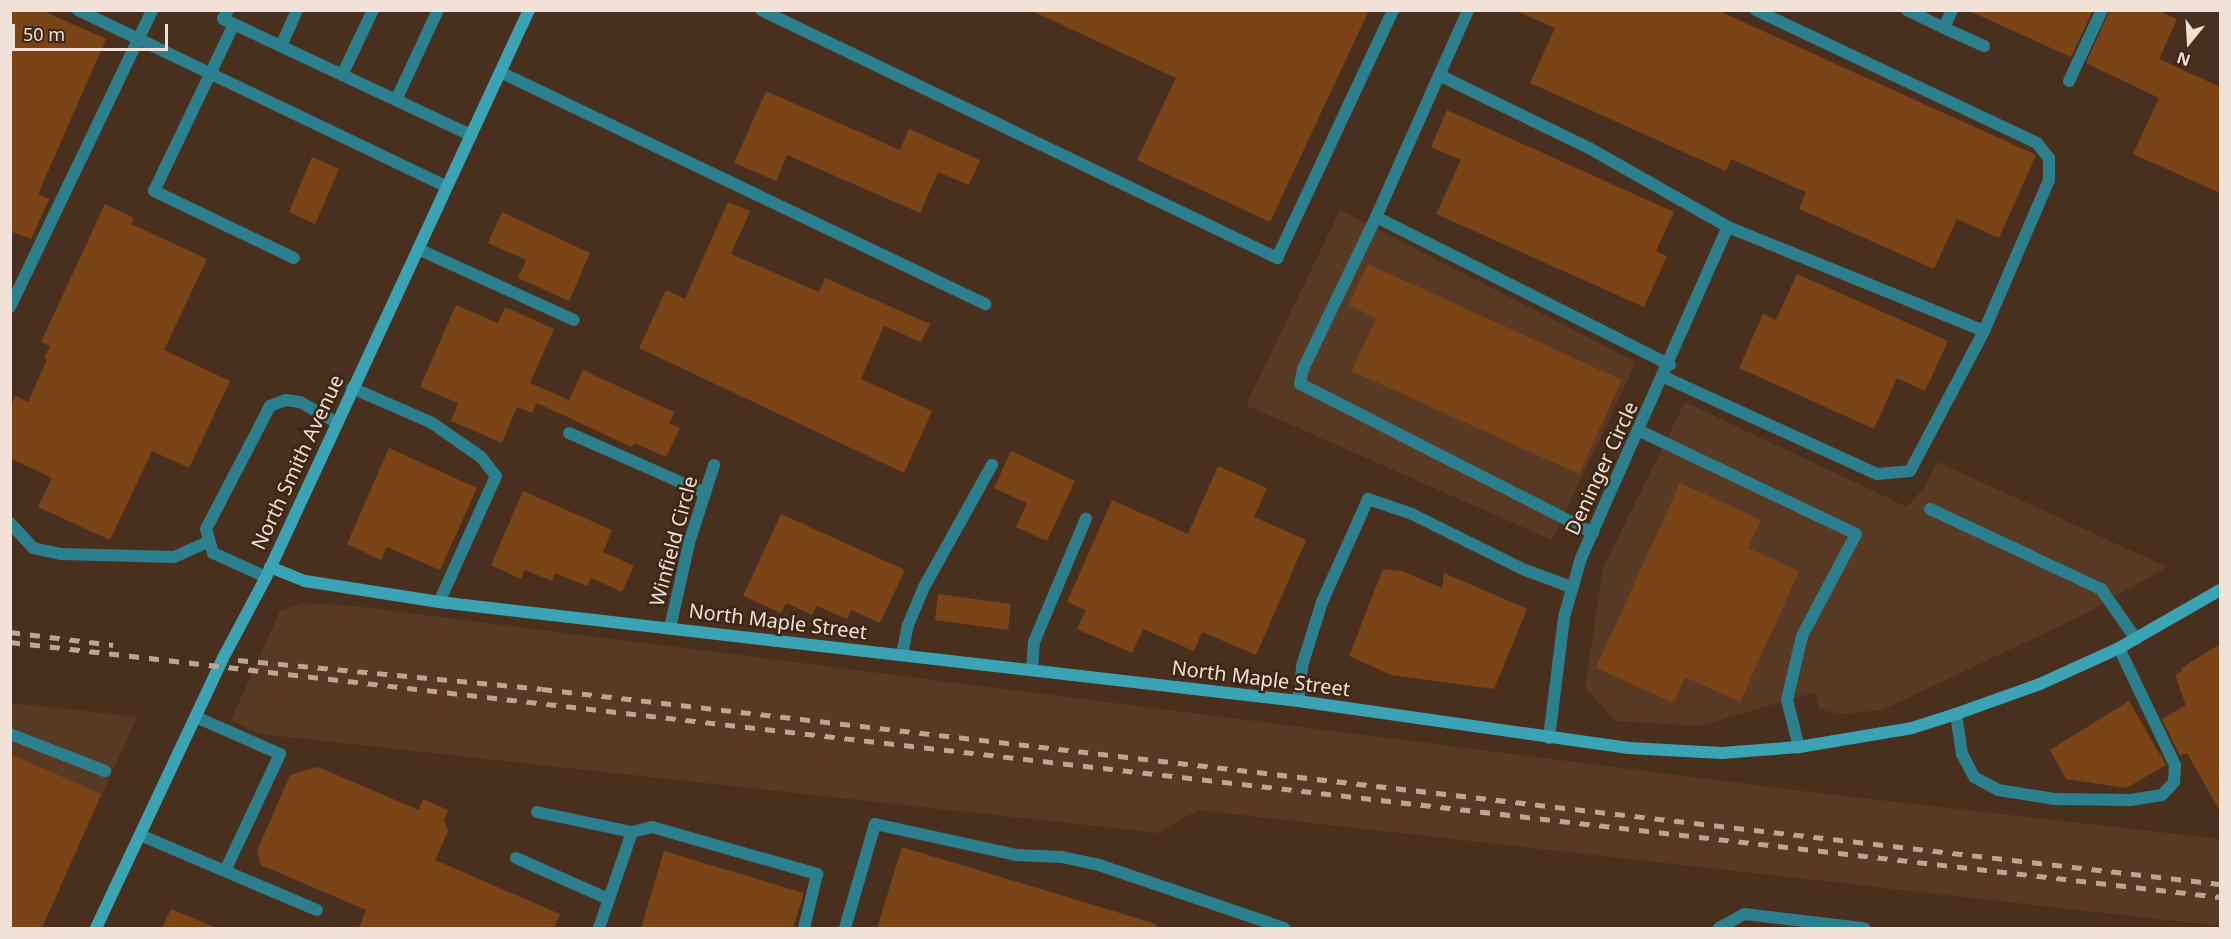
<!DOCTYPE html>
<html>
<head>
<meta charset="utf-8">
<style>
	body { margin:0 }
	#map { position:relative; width:2231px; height:939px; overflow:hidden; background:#49301e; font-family:"Noto Sans",sans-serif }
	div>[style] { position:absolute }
	.built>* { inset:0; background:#583a24 }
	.building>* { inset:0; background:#7b4416 }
	.lane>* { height:12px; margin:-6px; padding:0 6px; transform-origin:6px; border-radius:6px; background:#2c7f8d }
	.street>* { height:12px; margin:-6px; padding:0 6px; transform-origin:6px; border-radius:6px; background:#2c7f8d }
	.secondary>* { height:12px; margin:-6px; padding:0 6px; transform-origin:6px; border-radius:6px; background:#3aa4b5 }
	.rail>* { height:4.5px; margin-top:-2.25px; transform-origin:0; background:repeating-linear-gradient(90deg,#b9a699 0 10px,transparent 0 20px) }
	span { translate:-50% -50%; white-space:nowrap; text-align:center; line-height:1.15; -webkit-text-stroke:5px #3e2614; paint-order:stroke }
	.street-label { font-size:20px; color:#f1e1d6 }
	.frame { position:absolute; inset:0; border:12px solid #f1e1d6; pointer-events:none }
	.north { position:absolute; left:2159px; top:12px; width:60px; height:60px; -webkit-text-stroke:4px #3e2614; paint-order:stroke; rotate:198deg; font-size:16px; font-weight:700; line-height:24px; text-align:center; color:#f1e1d6 }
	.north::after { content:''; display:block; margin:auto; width:21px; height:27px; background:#f1e1d6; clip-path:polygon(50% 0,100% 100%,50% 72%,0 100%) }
	.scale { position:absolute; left:12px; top:24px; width:156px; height:27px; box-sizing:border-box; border:3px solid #f1e1d6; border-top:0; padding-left:8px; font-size:18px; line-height:21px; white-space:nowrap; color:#f1e1d6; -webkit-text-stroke:4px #3e2614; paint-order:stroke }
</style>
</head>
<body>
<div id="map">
	<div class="built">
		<div style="clip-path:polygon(1340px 210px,1636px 362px,1552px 540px,1246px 405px)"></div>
		<div style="clip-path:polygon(1685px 402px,1907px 507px,1924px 488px,1937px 462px,2167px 567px,2081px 616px,1882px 710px,1839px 714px,1819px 709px,1815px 692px,1700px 726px,1615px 721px,1585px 687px,1603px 568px)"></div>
		<div style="clip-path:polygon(303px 603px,354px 606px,1818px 793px,2220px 839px,2220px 926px,1198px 810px,1159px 833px,260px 734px,231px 720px,280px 611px)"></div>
		<div style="clip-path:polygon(11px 703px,137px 717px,42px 928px,11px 928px)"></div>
	</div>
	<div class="building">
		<div style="clip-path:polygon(10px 10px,41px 10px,106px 39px,38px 194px,49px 199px,31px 239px,10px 231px)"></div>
		<div style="clip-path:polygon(1030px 10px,1369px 10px,1270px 222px,1137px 160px,1176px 78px)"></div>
		<div style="clip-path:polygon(1514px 10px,1717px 10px,2036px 155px,1999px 238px,1957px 219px,1934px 269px,1799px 209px,1806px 192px,1731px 159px,1726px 171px,1530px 83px,1555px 28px)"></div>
		<div style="clip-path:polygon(1967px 10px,2093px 10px,2071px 57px)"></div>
		<div style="clip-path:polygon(2110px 10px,2157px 10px,2177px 19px,2159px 59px,2220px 87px,2220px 193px,2133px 154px,2159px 98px,2086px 63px)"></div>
		<div style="clip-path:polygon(766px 91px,900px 150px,909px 129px,980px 160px,969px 185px,938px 172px,920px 213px,787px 155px,776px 181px,734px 163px)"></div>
		<div style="clip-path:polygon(1447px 110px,1674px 212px,1656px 251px,1667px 256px,1644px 307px,1436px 214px,1461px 160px,1431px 147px)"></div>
		<div style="clip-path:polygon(312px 157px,339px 169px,315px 224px,289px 212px)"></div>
		<div style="clip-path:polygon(728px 202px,750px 211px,731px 254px,819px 292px,825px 278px,930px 324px,921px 342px,884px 326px,861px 379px,932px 411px,904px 473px,639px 348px,666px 290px,685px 299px)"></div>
		<div style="clip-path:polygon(105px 204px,134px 218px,131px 224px,207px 259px,164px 350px,230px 381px,189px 468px,152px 451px,110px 540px,38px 507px,52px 478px,10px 458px,10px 407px,16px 396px,28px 402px,47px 360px,44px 358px,50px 346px,41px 342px)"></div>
		<div style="clip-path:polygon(502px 212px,590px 253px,569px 301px,518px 278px,526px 260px,488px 243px)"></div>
		<div style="clip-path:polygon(1368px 264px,1622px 380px,1579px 474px,1352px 371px,1376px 318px,1349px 305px)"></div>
		<div style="clip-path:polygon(1797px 274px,1948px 341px,1925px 391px,1897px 378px,1874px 429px,1739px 368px,1763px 314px,1776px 320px)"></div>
		<div style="clip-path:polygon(456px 305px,498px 323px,505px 307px,554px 329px,530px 383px,569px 400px,583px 370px,674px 412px,669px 423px,680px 428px,666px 457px,634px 443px,632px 447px,537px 403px,532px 413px,517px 407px,502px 443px,451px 421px,458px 403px,420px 387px)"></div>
		<div style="clip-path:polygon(389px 448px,477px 488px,440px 570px,387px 547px,381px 560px,347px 544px)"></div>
		<div style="clip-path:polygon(1011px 451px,1075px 481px,1047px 541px,1016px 527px,1027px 503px,994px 488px)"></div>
		<div style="clip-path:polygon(1218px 466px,1267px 488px,1254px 517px,1306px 540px,1256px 655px,1202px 632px,1194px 651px,1143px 629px,1132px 653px,1077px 629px,1086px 610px,1067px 602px,1112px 500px,1188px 534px)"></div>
		<div style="clip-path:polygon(1680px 483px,1761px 520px,1748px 548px,1799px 571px,1740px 702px,1685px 677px,1674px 703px,1596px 668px)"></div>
		<div style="clip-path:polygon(523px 491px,612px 530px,603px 552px,634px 566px,622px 592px,591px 578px,587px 586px,555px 573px,552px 581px,525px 570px,521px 579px,491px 565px)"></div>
		<div style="clip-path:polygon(781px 514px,905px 570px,880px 623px,851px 610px,847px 619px,817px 606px,812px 615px,786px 603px,781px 613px,743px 596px)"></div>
		<div style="clip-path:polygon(1383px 569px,1402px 571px,1442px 588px,1444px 573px,1527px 609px,1494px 689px,1391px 675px,1349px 656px)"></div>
		<div style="clip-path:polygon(938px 594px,1011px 604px,1008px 630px,935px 620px)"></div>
		<div style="clip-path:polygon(2220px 644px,2220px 811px,2187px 753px,2180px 756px,2162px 719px,2186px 705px,2175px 675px,2182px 671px,2180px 669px)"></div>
		<div style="clip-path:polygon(2129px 701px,2166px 765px,2126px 788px,2066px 779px,2050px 750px)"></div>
		<div style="clip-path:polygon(10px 754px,101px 794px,42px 928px,10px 928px)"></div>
		<div style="clip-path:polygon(318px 767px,419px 810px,423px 799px,448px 810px,444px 820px,448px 831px,435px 860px,560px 914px,554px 928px,359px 928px,366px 910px,261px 865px,257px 851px,290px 775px)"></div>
		<div style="clip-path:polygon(902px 847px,1156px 924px,1156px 928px,877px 928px)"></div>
		<div style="clip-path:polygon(664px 851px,804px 893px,793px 928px,641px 928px)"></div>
		<div style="clip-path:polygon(171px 909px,216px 928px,162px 928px)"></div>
	</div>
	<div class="lane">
		<div style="left:78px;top:10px;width:409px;rotate:25.6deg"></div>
		<div style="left:228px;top:10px;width:10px;rotate:119deg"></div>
		<div style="left:223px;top:19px;width:274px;rotate:25.1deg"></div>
		<div style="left:761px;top:10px;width:573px;rotate:25.67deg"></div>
		<div style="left:1277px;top:258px;width:274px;rotate:-64.9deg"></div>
		<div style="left:1907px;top:10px;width:41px;rotate:25.9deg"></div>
		<div style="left:1944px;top:28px;width:20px;rotate:-66deg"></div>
		<div style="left:234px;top:24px;width:185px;rotate:115.6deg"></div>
		<div style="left:154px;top:191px;width:155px;rotate:25.6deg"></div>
		<div style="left:1944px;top:28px;width:44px;rotate:24.2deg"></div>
		<div style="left:281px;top:46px;width:39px;rotate:-66deg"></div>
		<div style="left:500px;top:72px;width:538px;rotate:25.56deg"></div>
		<div style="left:342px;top:75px;width:72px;rotate:-64.5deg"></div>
		<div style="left:1439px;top:75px;width:167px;rotate:26deg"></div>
		<div style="left:1589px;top:148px;width:160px;rotate:29.6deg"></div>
		<div style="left:1728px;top:227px;width:276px;rotate:22.1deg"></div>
		<div style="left:2069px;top:81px;width:78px;rotate:-65.1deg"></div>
		<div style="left:396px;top:100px;width:99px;rotate:-65deg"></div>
		<div style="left:1376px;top:217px;width:227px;rotate:-66deg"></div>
		<div style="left:418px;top:249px;width:171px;rotate:24.5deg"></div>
		<div style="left:10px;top:307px;width:329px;rotate:-64.4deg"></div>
		<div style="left:1664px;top:377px;width:234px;rotate:24.5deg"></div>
		<div style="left:1877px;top:474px;width:33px;rotate:-5deg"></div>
		<div style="left:1910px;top:471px;width:158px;rotate:-62.1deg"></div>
		<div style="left:1984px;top:331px;width:164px;rotate:-66.7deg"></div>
		<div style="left:2049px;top:180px;width:22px;rotate:-90deg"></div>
		<div style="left:2049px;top:158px;width:19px;rotate:-129deg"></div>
		<div style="left:2037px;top:143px;width:311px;rotate:-154.7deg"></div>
		<div style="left:352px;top:388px;width:87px;rotate:23.6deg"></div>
		<div style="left:432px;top:423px;width:60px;rotate:34.8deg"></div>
		<div style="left:481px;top:457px;width:24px;rotate:52deg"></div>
		<div style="left:496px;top:476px;width:138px;rotate:114.3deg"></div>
		<div style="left:1640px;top:431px;width:239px;rotate:25.5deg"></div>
		<div style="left:1856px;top:534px;width:115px;rotate:117.9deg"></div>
		<div style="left:1802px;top:636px;width:66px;rotate:103.2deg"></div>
		<div style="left:1787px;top:700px;width:49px;rotate:75.7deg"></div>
		<div style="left:569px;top:433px;width:149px;rotate:23.8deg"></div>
		<div style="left:1930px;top:509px;width:189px;rotate:25.1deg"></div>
		<div style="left:2101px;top:589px;width:61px;rotate:55deg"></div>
		<div style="left:10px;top:523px;width:34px;rotate:47deg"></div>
		<div style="left:33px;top:548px;width:29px;rotate:12deg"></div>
		<div style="left:61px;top:554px;width:113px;rotate:1.5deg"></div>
		<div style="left:174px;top:557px;width:36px;rotate:-24deg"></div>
		<div style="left:1593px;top:533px;width:329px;rotate:-153deg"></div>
		<div style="left:1300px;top:384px;width:15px;rotate:-79deg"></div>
		<div style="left:1303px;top:369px;width:169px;rotate:-64.3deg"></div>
		<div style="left:1376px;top:217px;width:329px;rotate:26.7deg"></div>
		<div style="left:266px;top:577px;width:58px;rotate:-155.6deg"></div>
		<div style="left:213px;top:553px;width:25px;rotate:-106deg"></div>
		<div style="left:206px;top:529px;width:139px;rotate:-62.5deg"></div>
		<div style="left:270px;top:406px;width:17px;rotate:-21deg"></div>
		<div style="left:286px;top:400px;width:14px;rotate:8deg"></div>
		<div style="left:300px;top:402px;width:41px;rotate:29.1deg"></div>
		<div style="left:902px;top:655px;width:31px;rotate:-79deg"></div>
		<div style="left:908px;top:625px;width:41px;rotate:-67.2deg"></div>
		<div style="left:924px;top:587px;width:140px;rotate:-60.9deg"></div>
		<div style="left:1032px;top:670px;width:28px;rotate:-86deg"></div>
		<div style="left:1034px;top:642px;width:134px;rotate:-67.2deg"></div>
		<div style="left:1298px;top:701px;width:35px;rotate:-83deg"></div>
		<div style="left:1302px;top:666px;width:67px;rotate:-72.6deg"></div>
		<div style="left:1322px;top:602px;width:113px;rotate:-65.9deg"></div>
		<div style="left:1368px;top:499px;width:46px;rotate:18.8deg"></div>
		<div style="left:1412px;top:514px;width:126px;rotate:26.4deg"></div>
		<div style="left:1525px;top:570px;width:49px;rotate:20.3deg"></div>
		<div style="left:1956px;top:714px;width:40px;rotate:81.5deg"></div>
		<div style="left:1962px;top:754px;width:26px;rotate:62deg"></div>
		<div style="left:1974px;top:777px;width:27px;rotate:28deg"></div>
		<div style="left:1998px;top:790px;width:58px;rotate:9deg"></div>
		<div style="left:2055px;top:799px;width:75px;rotate:0.8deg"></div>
		<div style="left:2130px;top:800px;width:32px;rotate:-9deg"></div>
		<div style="left:2162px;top:795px;width:18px;rotate:-47deg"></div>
		<div style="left:2174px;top:782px;width:17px;rotate:-87deg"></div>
		<div style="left:2175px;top:765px;width:130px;rotate:-115.6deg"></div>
		<div style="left:196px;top:717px;width:92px;rotate:23.8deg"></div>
		<div style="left:280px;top:754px;width:129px;rotate:115.2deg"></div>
		<div style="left:10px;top:734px;width:102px;rotate:21.3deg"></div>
		<div style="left:537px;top:812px;width:97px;rotate:11.9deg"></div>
		<div style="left:632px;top:832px;width:102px;rotate:109deg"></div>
		<div style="left:632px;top:832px;width:21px;rotate:-14deg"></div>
		<div style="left:652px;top:827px;width:172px;rotate:15.9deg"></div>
		<div style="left:817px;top:874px;width:56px;rotate:103.5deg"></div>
		<div style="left:140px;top:835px;width:192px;rotate:23deg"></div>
		<div style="left:516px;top:858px;width:101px;rotate:24deg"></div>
		<div style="left:845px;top:928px;width:108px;rotate:-73.9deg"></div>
		<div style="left:875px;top:824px;width:144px;rotate:12.4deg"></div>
		<div style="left:1016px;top:855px;width:46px;rotate:2.5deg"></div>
		<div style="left:1062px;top:857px;width:35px;rotate:12deg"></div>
		<div style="left:1096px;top:864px;width:199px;rotate:18.8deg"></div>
		<div style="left:1719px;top:928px;width:29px;rotate:-29deg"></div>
		<div style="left:1744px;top:914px;width:121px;rotate:6.7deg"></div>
	</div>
	<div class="street">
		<div style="left:670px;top:628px;width:87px;rotate:-77.4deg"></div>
		<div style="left:689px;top:543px;width:82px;rotate:-72.2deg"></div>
		<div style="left:1549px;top:738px;width:122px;rotate:-82.9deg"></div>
		<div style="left:1564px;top:617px;width:61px;rotate:-73.9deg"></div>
		<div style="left:1581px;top:558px;width:362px;rotate:-66.1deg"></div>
	</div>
	<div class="secondary">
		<div style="left:270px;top:567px;width:38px;rotate:22deg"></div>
		<div style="left:305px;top:581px;width:136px;rotate:8.9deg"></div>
		<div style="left:439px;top:602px;width:865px;rotate:6.57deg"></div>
		<div style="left:1298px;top:701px;width:334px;rotate:8.1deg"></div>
		<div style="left:1629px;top:748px;width:93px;rotate:3.1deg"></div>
		<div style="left:1722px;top:753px;width:77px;rotate:-4.5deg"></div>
		<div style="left:1799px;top:747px;width:115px;rotate:-9.5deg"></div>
		<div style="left:1912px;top:728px;width:46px;rotate:-17.7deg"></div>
		<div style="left:1956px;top:714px;width:89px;rotate:-19.7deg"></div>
		<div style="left:2040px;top:684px;width:87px;rotate:-24.5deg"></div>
		<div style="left:2119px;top:648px;width:116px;rotate:-29.9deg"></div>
		<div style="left:96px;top:928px;width:298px;rotate:-64.8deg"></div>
		<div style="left:223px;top:658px;width:92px;rotate:-62deg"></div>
		<div style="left:266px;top:577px;width:625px;rotate:-65.12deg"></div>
	</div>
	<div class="rail">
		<div style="left:10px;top:632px;width:104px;rotate:7.2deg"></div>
		<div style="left:10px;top:642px;width:2225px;rotate:6.58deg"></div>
		<div style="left:238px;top:660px;width:305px;rotate:5.4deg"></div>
		<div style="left:542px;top:689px;width:1689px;rotate:6.63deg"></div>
	</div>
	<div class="street-label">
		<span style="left:297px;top:462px;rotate:-65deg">North Smith Avenue</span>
		<span style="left:1601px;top:468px;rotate:-65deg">Deninger Circle</span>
		<span style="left:673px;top:541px;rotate:-75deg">Winfield Circle</span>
		<span style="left:778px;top:621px;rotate:7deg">North Maple Street</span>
		<span style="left:1261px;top:678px;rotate:7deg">North Maple Street</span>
	</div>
	<div class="frame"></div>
	<div class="north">N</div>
	<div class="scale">50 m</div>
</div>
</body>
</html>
